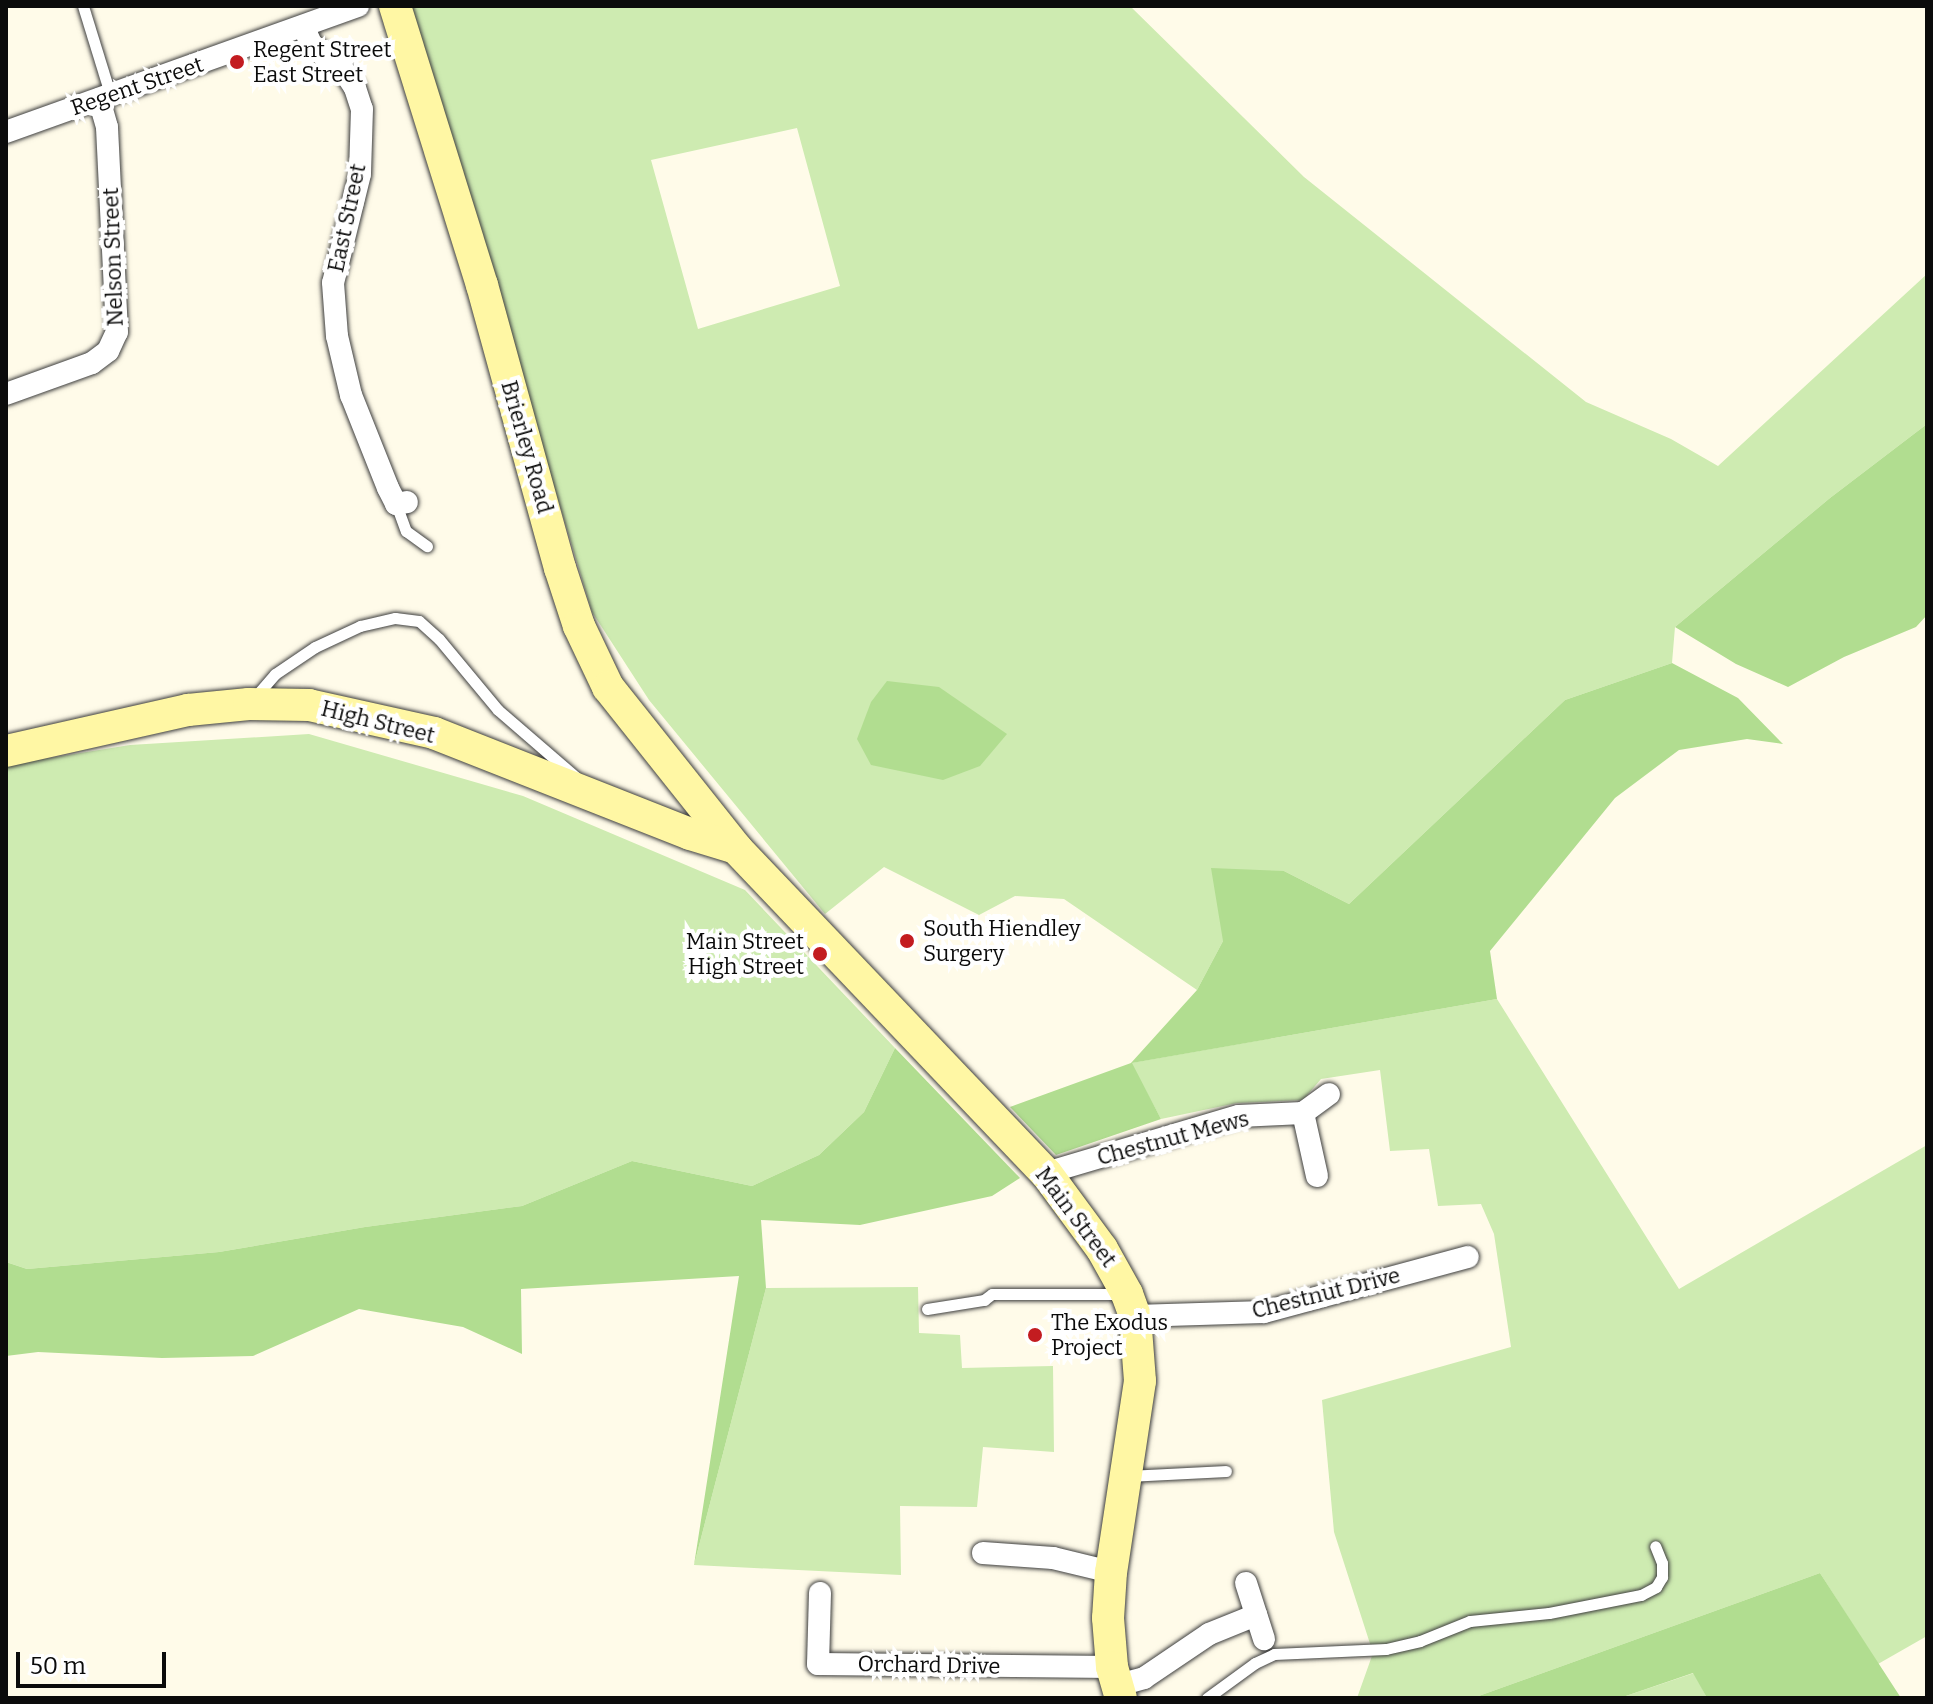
<!DOCTYPE html>
<html>
<head>
<meta charset="utf-8">
<style>
	body { margin:0 }
	#map { position:relative; width:1933px; height:1704px; overflow:hidden; background:#fffbe9; font-family:Bitter,serif }
	div>[style] { position:absolute }
	.green>* { inset:0; background:#ceebb1 }
	.forest>* { inset:0; background:#b1dd90 }
	.roads { filter:drop-shadow(0 0 2px #3e3e3e) drop-shadow(0 0 2px #3e3e3e) }
	.lane>* { height:11px; margin:-5.5px; padding:0 5.5px; transform-origin:5.5px; border-radius:5.5px; background:#fff }
	.street>* { height:22px; margin:-11px; padding:0 11px; transform-origin:11px; border-radius:11px; background:#fff }
	.secondary>* { height:32px; margin:-16px; padding:0 16px; transform-origin:16px; border-radius:16px; background:#fff7a4 }
	.dots>* { width:22px; height:22px; translate:-50% -50%; box-sizing:border-box; border:4px solid #fff; border-radius:50% }
	span { translate:-50% -50%; white-space:nowrap; text-align:center; line-height:1.15; -webkit-text-stroke:8px #fff; paint-order:stroke }
	.poi-label { font-size:22px; color:#0b0b0b }
	.left { translate:0 -50%; text-align:left }
	.right { translate:-100% -50%; text-align:right }
	.street-label { font-size:22px; color:#0b0b0b }
	.frame { position:absolute; inset:0; border:8px solid #0b0b0b; pointer-events:none }
	.scale { position:absolute; left:16px; top:1652px; width:150px; height:36px; box-sizing:border-box; border:4px solid #0b0b0b; border-top:0; padding-left:10px; font-size:24px; line-height:28px; white-space:nowrap; color:#0b0b0b; -webkit-text-stroke:6px #fff; paint-order:stroke }
</style>
</head>
<body>
<div id="map">
	<div class="green">
		<div style="clip-path:polygon(evenodd,409px 6px,1130px 6px,1304px 177px,1586px 402px,1671px 439px,1718px 466px,1927px 274px,1927px 424px,1830px 498px,1675px 627px,1672px 663px,1565px 700px,1349px 904px,1284px 871px,1223px 941px,1197px 990px,1064px 899px,1015px 896px,979px 915px,884px 867px,825px 914px,649px 700px,592px 612px,409px 6px,797px 128px,840px 286px,698px 329px,651px 160px,797px 128px)"></div>
		<div style="clip-path:polygon(309px 734px,523px 796px,745px 890px,895px 1048px,864px 1112px,819px 1155px,752px 1186px,632px 1161px,522px 1206px,365px 1227px,219px 1252px,27px 1269px,6px 1262px,6px 765px,130px 745px)"></div>
		<div style="clip-path:polygon(1497px 999px,1679px 1289px,1927px 1145px,1927px 1636px,1878px 1664px,1820px 1573px,1473px 1698px,1357px 1698px,1373px 1653px,1334px 1532px,1322px 1400px,1511px 1347px,1494px 1234px,1481px 1204px,1438px 1206px,1429px 1149px,1390px 1151px,1380px 1070px,1321px 1079px,1303px 1100px,1237px 1103px,1161px 1119px,1131px 1063px)"></div>
		<div style="clip-path:polygon(918px 1287px,919px 1333px,960px 1335px,962px 1368px,1053px 1366px,1054px 1452px,983px 1447px,977px 1507px,900px 1506px,901px 1575px,694px 1565px,766px 1288px)"></div>
		<div style="clip-path:polygon(1694px 1673px,1707px 1698px,1620px 1698px)"></div>
	</div>
	<div class="forest">
		<div style="clip-path:polygon(1927px 424px,1927px 615px,1916px 627px,1844px 657px,1788px 687px,1736px 664px,1675px 627px,1830px 498px)"></div>
		<div style="clip-path:polygon(1672px 663px,1738px 698px,1783px 744px,1747px 739px,1679px 750px,1615px 798px,1490px 951px,1497px 999px,1132px 1063px,1161px 1119px,1056px 1155px,1010px 1107px,1131px 1063px,1197px 990px,1223px 941px,1211px 868px,1284px 871px,1349px 904px,1565px 700px)"></div>
		<div style="clip-path:polygon(887px 681px,939px 687px,1007px 734px,980px 766px,943px 780px,871px 765px,857px 739px,871px 702px)"></div>
		<div style="clip-path:polygon(895px 1048px,1020px 1178px,992px 1196px,860px 1225px,761px 1220px,766px 1288px,694px 1565px,739px 1276px,521px 1289px,522px 1354px,463px 1327px,359px 1309px,253px 1356px,162px 1358px,38px 1352px,6px 1356px,6px 1262px,27px 1269px,219px 1252px,365px 1227px,522px 1206px,632px 1161px,752px 1186px,819px 1155px,864px 1112px)"></div>
		<div style="clip-path:polygon(1820px 1573px,1901px 1698px,1707px 1698px,1693px 1673px,1620px 1698px,1473px 1698px)"></div>
	</div>
	<div class="roads">
		<div class="lane">
			<div style="left:83px;top:6px;width:92px;rotate:72.9deg"></div>
			<div style="left:396px;top:504px;width:29px;rotate:70deg"></div>
			<div style="left:406px;top:531px;width:26px;rotate:36deg"></div>
			<div style="left:255px;top:697px;width:30px;rotate:-49deg"></div>
			<div style="left:275px;top:674px;width:48px;rotate:-34deg"></div>
			<div style="left:315px;top:647px;width:50px;rotate:-25deg"></div>
			<div style="left:360px;top:626px;width:36px;rotate:-13deg"></div>
			<div style="left:395px;top:618px;width:24px;rotate:7deg"></div>
			<div style="left:419px;top:621px;width:27px;rotate:42deg"></div>
			<div style="left:439px;top:639px;width:92px;rotate:50.3deg"></div>
			<div style="left:498px;top:710px;width:107px;rotate:40.8deg"></div>
			<div style="left:927px;top:1309px;width:58px;rotate:-9deg"></div>
			<div style="left:984px;top:1300px;width:10px;rotate:-37deg"></div>
			<div style="left:992px;top:1294px;width:131px"></div>
			<div style="left:1128px;top:1476px;width:98px;rotate:-2.9deg"></div>
			<div style="left:1207px;top:1698px;width:59px;rotate:-36.1deg"></div>
			<div style="left:1255px;top:1663px;width:21px;rotate:-25deg"></div>
			<div style="left:1274px;top:1654px;width:112px;rotate:-2.6deg"></div>
			<div style="left:1386px;top:1649px;width:35px;rotate:-13deg"></div>
			<div style="left:1420px;top:1641px;width:54px;rotate:-21.8deg"></div>
			<div style="left:1470px;top:1621px;width:79px;rotate:-5.8deg"></div>
			<div style="left:1549px;top:1613px;width:94px;rotate:-11.1deg"></div>
			<div style="left:1641px;top:1595px;width:17px;rotate:-28deg"></div>
			<div style="left:1656px;top:1587px;width:12px;rotate:-59deg"></div>
			<div style="left:1662px;top:1577px;width:14px;rotate:-90deg"></div>
			<div style="left:1662px;top:1563px;width:18px;rotate:-112deg"></div>
		</div>
		<div class="street">
			<div style="left:304px;top:28px;width:17px;rotate:66deg"></div>
			<div style="left:311px;top:44px;width:39px;rotate:38deg"></div>
			<div style="left:342px;top:68px;width:24px;rotate:57deg"></div>
			<div style="left:355px;top:88px;width:22px;rotate:72deg"></div>
			<div style="left:362px;top:109px;width:65px;rotate:91.8deg"></div>
			<div style="left:360px;top:174px;width:112px;rotate:103.9deg"></div>
			<div style="left:333px;top:283px;width:53px;rotate:85.7deg"></div>
			<div style="left:337px;top:336px;width:61px;rotate:76.7deg"></div>
			<div style="left:351px;top:395px;width:100px;rotate:68.3deg"></div>
			<div style="left:388px;top:488px;width:18px;rotate:63deg"></div>
			<div style="left:396px;top:504px;width:11px;rotate:-10deg"></div>
			<div style="left:6px;top:132px;width:374px;rotate:-19.7deg"></div>
			<div style="left:6px;top:394px;width:91px;rotate:-19.8deg"></div>
			<div style="left:92px;top:363px;width:20px;rotate:-37deg"></div>
			<div style="left:108px;top:351px;width:21px;rotate:-65deg"></div>
			<div style="left:117px;top:332px;width:205px;rotate:-92.8deg"></div>
			<div style="left:107px;top:127px;width:29px;rotate:-106deg"></div>
			<div style="left:1046px;top:1173px;width:201px;rotate:-16.5deg"></div>
			<div style="left:1239px;top:1116px;width:64px;rotate:-2.7deg"></div>
			<div style="left:1317px;top:1176px;width:65px;rotate:-102.5deg"></div>
			<div style="left:1303px;top:1113px;width:32px;rotate:-36deg"></div>
			<div style="left:1135px;top:1316px;width:129px;rotate:-1.8deg"></div>
			<div style="left:1264px;top:1312px;width:211px;rotate:-15.1deg"></div>
			<div style="left:983px;top:1553px;width:70px;rotate:4.1deg"></div>
			<div style="left:1053px;top:1558px;width:60px;rotate:13.6deg"></div>
			<div style="left:1246px;top:1583px;width:59px;rotate:72.2deg"></div>
			<div style="left:820px;top:1593px;width:71px;rotate:91.6deg"></div>
			<div style="left:818px;top:1664px;width:294px;rotate:0.6deg"></div>
			<div style="left:1115px;top:1686px;width:30px;rotate:-15deg"></div>
			<div style="left:1144px;top:1678px;width:78px;rotate:-34.1deg"></div>
			<div style="left:1209px;top:1634px;width:51px;rotate:-22deg"></div>
		</div>
		<div class="secondary">
			<div style="left:395px;top:6px;width:292px;rotate:72.7deg"></div>
			<div style="left:482px;top:285px;width:294px;rotate:74.6deg"></div>
			<div style="left:560px;top:568px;width:61px;rotate:71.9deg"></div>
			<div style="left:579px;top:626px;width:68px;rotate:64.6deg"></div>
			<div style="left:608px;top:687px;width:206px;rotate:51.5deg"></div>
			<div style="left:736px;top:848px;width:449px;rotate:46.4deg"></div>
			<div style="left:1046px;top:1173px;width:94px;rotate:53.6deg"></div>
			<div style="left:1102px;top:1249px;width:51px;rotate:60.9deg"></div>
			<div style="left:1127px;top:1294px;width:23px;rotate:70deg"></div>
			<div style="left:1135px;top:1316px;width:65px;rotate:85.6deg"></div>
			<div style="left:1140px;top:1381px;width:193px;rotate:98.6deg"></div>
			<div style="left:1111px;top:1572px;width:46px;rotate:93.7deg"></div>
			<div style="left:1108px;top:1618px;width:49px;rotate:85.3deg"></div>
			<div style="left:1112px;top:1667px;width:32px;rotate:74deg"></div>
			<div style="left:6px;top:751px;width:187px;rotate:-12.7deg"></div>
			<div style="left:188px;top:710px;width:61px;rotate:-5.6deg"></div>
			<div style="left:249px;top:704px;width:60px;rotate:1deg"></div>
			<div style="left:309px;top:705px;width:128px;rotate:12.6deg"></div>
			<div style="left:434px;top:733px;width:275px;rotate:21.5deg"></div>
			<div style="left:690px;top:834px;width:48px;rotate:16.9deg"></div>
		</div>
	</div>
	<div class="dots">
		<div style="left:237px;top:62px;background:#c31c20"></div>
		<div style="left:907px;top:941px;background:#c31c20"></div>
		<div style="left:820px;top:954px;background:#c31c20"></div>
		<div style="left:1035px;top:1335px;background:#c31c20"></div>
	</div>
	<div class="poi-label">
		<span class="left" style="left:253px;top:62px">Regent Street<br>East Street</span>
		<span class="left" style="left:923px;top:941px">South Hiendley<br>Surgery</span>
		<span class="right" style="left:804px;top:954px">Main Street<br>High Street</span>
		<span class="left" style="left:1051px;top:1335px">The Exodus<br>Project</span>
	</div>
	<div class="street-label">
		<span style="left:137px;top:86px;rotate:-19deg">Regent Street</span>
		<span style="left:347px;top:218px;rotate:-78deg">East Street</span>
		<span style="left:113px;top:257px;rotate:-92deg">Nelson Street</span>
		<span style="left:527px;top:447px;rotate:74deg">Brierley Road</span>
		<span style="left:378px;top:722px;rotate:14deg">High Street</span>
		<span style="left:1173px;top:1138px;rotate:-15deg">Chestnut Mews</span>
		<span style="left:1076px;top:1217px;rotate:53deg">Main Street</span>
		<span style="left:1326px;top:1293px;rotate:-14deg">Chestnut Drive</span>
		<span style="left:929px;top:1665px;rotate:1deg">Orchard Drive</span>
	</div>
	<div class="frame"></div>
	<div class="scale">50 m</div>
</div>
</body>
</html>
